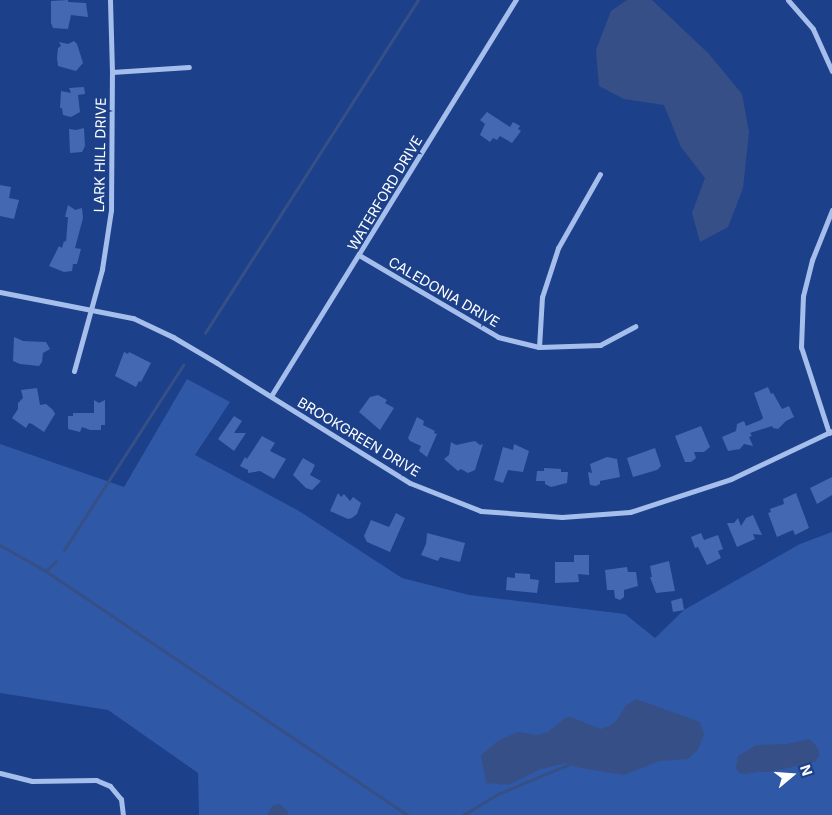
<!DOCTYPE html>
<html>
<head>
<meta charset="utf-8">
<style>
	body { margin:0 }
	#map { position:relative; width:832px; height:815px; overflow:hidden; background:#1c4089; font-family:Inter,sans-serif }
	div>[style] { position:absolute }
	.green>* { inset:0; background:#2f58a7 }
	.water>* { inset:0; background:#365087 }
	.stream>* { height:2.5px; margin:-1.25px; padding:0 1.25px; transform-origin:1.25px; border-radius:1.25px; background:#365087 }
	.building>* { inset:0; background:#4469b2 }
	.minor>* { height:5px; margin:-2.5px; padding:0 2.5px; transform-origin:2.5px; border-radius:2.5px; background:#a6beec }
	span { translate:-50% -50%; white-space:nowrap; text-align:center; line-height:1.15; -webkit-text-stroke:4.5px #1c4089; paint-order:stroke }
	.street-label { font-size:14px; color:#fff }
	.north { position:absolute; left:767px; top:750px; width:50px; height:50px; -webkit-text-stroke:4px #1c4089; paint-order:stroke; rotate:72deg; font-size:14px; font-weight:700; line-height:20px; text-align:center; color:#fff }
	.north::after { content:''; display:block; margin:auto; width:18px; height:22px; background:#fff; clip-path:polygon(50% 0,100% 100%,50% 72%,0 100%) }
</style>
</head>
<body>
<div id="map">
	<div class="green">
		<div style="clip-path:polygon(187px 379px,230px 402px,195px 455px,299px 511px,402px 578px,469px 595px,625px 614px,655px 638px,684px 610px,800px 544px,832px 532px,832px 815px,199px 815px,198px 773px,108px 710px,0 693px,0 444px,124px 487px)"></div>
	</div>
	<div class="water">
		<div style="clip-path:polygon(627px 0,652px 0,709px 54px,742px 94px,749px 132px,743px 188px,728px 227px,700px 242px,692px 213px,705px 178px,681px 147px,664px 105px,624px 99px,599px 86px,596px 50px,611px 11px)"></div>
		<div style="clip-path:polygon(636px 699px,700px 722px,704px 734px,698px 750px,688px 759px,660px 761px,624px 775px,580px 768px,567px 763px,541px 769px,509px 785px,486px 783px,481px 755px,499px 740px,518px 732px,537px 735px,548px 732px,565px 718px,571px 717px,601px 729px,609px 726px,617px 720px,626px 705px)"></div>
		<div style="clip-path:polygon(809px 739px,813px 742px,819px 750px,819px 756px,815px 762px,770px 772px,757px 772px,745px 774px,739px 773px,736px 768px,738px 756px,756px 745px,787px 744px)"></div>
		<div style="clip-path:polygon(279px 804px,287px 810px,288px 815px,267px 815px,272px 806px)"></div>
	</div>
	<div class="stream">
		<div style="left:205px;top:333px;width:395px;rotate:-57.4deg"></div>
		<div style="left:0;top:545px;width:53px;rotate:29.5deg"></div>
		<div style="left:46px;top:571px;width:437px;rotate:34deg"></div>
		<div style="left:64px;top:550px;width:220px;rotate:-57.2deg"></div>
		<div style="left:46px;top:571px;width:14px;rotate:-45deg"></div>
		<div style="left:463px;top:815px;width:41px;rotate:-31deg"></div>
		<div style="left:498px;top:794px;width:80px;rotate:-22.7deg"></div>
	</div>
	<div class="building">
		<div style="clip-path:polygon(68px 0,68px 2px,86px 3px,88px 17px,71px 15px,68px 29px,53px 28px,51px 23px,51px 1px)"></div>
		<div style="clip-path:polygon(74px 41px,77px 44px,83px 63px,76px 71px,58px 66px,57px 58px,58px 48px,61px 46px,59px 42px,68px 44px)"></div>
		<div style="clip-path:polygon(84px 87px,85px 94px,78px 95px,80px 112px,71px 117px,63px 115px,62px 108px,60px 108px,61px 91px,71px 93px,69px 88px)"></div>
		<div style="clip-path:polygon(487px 112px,510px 127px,513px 122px,520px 126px,518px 129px,521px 131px,512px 143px,500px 136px,497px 140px,493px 138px,490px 142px,480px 135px,485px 124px,480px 120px)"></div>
		<div style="clip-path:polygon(84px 128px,85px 146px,82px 152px,70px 153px,69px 129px,76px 130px)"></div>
		<div style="clip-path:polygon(0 185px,11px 187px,9px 198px,19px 200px,14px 219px,0 216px)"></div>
		<div style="clip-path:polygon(68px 205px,75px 210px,82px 208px,83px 218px,75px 248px,81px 249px,77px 264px,73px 264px,72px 271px,64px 272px,49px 266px,59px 246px,62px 248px,64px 241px,66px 242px,68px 217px,65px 217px)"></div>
		<div style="clip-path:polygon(14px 337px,23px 341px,46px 342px,50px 349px,43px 353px,42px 362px,39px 366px,20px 364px,13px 361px)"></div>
		<div style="clip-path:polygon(124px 352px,128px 354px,129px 352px,151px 363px,141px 382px,139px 381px,136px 387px,115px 376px)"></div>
		<div style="clip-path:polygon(768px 387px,771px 394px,773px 393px,782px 409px,789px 406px,794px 417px,786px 421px,778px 429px,773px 428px,772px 426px,750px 433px,752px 436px,749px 437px,753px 446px,744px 444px,740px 449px,728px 451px,722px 437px,736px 431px,737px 424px,744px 421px,746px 426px,761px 420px,763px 418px,754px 393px)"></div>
		<div style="clip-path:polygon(37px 388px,40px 405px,46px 404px,53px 410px,55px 414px,44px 432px,32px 424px,29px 423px,26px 428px,12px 418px,18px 409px,18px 403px,23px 398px,21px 390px)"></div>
		<div style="clip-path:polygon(378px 395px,387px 400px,385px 403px,394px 408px,380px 430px,359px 412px,370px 397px)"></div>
		<div style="clip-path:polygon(94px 400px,99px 403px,105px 400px,105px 425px,101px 425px,101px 430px,90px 430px,82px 427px,80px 432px,68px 429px,68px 416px,73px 416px,73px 413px,94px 413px)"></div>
		<div style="clip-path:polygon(234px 416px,242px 421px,234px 433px,246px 433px,234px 451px,218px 439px)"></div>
		<div style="clip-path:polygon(417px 417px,424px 421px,423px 425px,435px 431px,434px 433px,437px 434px,427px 457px,419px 451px,421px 446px,410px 441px,408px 438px)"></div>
		<div style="clip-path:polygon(701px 426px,710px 447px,704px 452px,694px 452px,696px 458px,691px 462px,685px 462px,675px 436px)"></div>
		<div style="clip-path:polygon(262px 436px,275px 443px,270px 451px,286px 459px,274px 479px,260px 471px,248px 473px,248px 470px,240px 466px,245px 457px,247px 459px)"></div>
		<div style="clip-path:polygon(475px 441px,480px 445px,483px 444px,475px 470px,468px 473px,461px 469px,458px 471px,444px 459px,449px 455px,451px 442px,456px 445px)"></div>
		<div style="clip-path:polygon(514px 444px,529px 451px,523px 472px,508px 470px,503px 483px,494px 480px,503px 447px,513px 450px)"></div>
		<div style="clip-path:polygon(655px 448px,661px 466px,657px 470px,633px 477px,627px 458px)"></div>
		<div style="clip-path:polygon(607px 457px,617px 459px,620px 477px,600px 481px,600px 484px,596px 486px,590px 485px,588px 472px,592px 473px,590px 464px)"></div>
		<div style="clip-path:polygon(303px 458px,315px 465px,310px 475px,321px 481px,312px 490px,306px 488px,293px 475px)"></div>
		<div style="clip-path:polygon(544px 468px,561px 469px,561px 472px,568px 472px,567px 483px,551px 487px,545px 484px,545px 481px,536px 481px,537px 471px,544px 471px)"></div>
		<div style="clip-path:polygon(832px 477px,832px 495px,817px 504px,810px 488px)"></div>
		<div style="clip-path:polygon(338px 493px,341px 497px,344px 494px,350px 501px,353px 497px,361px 503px,357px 514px,352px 518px,348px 519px,330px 511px)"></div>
		<div style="clip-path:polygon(796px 493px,809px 528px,795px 535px,793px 530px,777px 537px,768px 513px,771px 512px,770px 509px,784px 504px,783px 499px)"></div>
		<div style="clip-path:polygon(396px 513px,405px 518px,390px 552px,367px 542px,364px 536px,371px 520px,389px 527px)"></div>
		<div style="clip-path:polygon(753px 515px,762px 535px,753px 534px,755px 539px,737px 547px,727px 523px,734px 523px,738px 518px,741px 526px,746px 518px)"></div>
		<div style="clip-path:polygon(427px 533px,465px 543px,460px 562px,440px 557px,438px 561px,421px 555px,426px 544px)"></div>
		<div style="clip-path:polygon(701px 533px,704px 540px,718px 535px,723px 549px,718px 551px,721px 558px,707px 565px,698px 547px,695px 548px,691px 537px)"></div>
		<div style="clip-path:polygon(574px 555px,589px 555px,589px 575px,578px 574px,579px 582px,555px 583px,555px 562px,574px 562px)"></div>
		<div style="clip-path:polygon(669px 561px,675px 591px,656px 593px,650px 577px,652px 577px,650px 566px)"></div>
		<div style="clip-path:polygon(627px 567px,628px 572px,636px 572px,638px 586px,624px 590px,624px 597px,620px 600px,615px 598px,614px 590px,607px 590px,605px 570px)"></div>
		<div style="clip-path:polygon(515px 573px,530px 574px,530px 579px,539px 580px,537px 593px,506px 590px,507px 577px,515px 578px)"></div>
		<div style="clip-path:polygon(682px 598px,684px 610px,673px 612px,671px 601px)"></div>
	</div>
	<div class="minor">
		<div style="left:788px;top:0;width:38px;rotate:49deg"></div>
		<div style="left:813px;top:29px;width:46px;rotate:65.7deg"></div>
		<div style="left:112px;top:72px;width:77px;rotate:-3.7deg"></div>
		<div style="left:359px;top:255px;width:161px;rotate:30.5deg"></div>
		<div style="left:498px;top:337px;width:42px;rotate:13.7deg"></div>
		<div style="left:539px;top:347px;width:61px;rotate:-1.9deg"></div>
		<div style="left:600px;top:345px;width:40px;rotate:-28deg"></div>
		<div style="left:0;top:292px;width:136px;rotate:11.1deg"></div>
		<div style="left:133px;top:318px;width:44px;rotate:25.4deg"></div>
		<div style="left:173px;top:337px;width:51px;rotate:30.6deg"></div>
		<div style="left:217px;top:363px;width:227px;rotate:31.9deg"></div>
		<div style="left:410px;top:483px;width:76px;rotate:21.5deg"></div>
		<div style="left:481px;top:511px;width:81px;rotate:4.2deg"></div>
		<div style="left:562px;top:517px;width:68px;rotate:-4.2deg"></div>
		<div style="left:630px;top:512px;width:106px;rotate:-18.1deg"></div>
		<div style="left:731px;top:479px;width:112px;rotate:-25.4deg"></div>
		<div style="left:539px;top:347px;width:50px;rotate:-86.6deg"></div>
		<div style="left:542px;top:297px;width:52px;rotate:-71.9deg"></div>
		<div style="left:558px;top:248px;width:85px;rotate:-60.4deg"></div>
		<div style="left:74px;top:371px;width:106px;rotate:-74.6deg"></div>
		<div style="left:102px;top:269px;width:60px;rotate:-81.3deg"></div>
		<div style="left:111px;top:210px;width:138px;rotate:-89.6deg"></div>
		<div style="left:112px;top:72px;width:72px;rotate:-91.6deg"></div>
		<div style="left:271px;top:396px;width:466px;rotate:-58.3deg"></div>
		<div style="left:829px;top:433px;width:90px;rotate:-108deg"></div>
		<div style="left:801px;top:347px;width:51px;rotate:-87.8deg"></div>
		<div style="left:803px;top:296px;width:37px;rotate:-76deg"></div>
		<div style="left:812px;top:260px;width:54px;rotate:-68.2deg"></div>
		<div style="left:0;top:773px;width:33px;rotate:14deg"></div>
		<div style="left:32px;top:781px;width:64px;rotate:-0.9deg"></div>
		<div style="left:96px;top:780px;width:15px;rotate:23deg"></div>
		<div style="left:110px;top:786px;width:17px;rotate:50deg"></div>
		<div style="left:121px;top:799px;width:16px;rotate:83deg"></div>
	</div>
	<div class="street-label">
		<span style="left:100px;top:155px;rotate:-89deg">LARK HILL DRIVE</span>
		<span style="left:385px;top:193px;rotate:-59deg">WATERFORD DRIVE</span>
		<span style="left:444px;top:292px;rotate:30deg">CALEDONIA DRIVE</span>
		<span style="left:359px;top:437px;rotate:31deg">BROOKGREEN DRIVE</span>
	</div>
	<div class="north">N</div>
</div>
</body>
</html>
